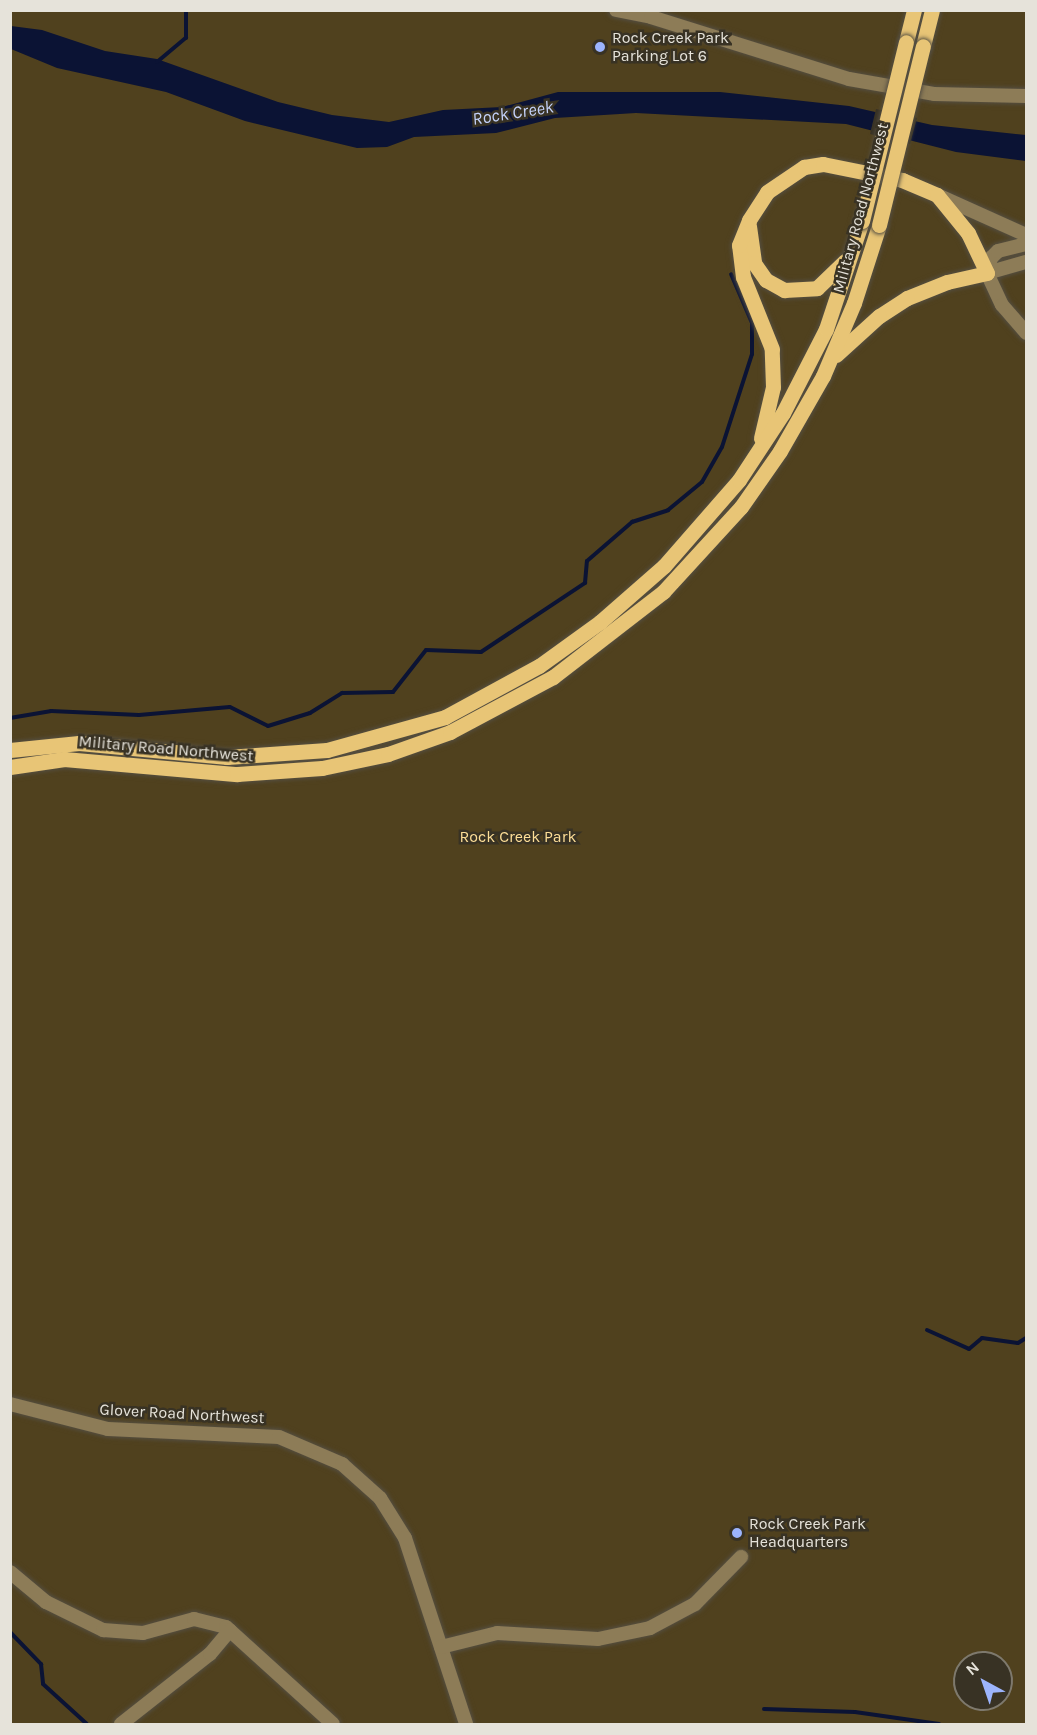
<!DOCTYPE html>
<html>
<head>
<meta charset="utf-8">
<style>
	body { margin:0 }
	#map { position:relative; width:1037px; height:1735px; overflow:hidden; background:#383224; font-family:Karla,sans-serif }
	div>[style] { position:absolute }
	.green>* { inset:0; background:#50411e }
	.water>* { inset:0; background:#0b1334 }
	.pier>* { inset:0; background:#383224 }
	.stream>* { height:4px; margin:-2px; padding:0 2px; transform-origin:2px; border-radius:2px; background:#0b1334 }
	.roads { filter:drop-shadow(0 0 2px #544e41) drop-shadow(0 0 2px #544e41) }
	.minor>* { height:14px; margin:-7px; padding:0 7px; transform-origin:7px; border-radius:7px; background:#8d7c57 }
	.major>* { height:15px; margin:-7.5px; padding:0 7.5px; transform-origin:7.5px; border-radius:7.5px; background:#e8c576 }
	.bridges { filter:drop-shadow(0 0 2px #544e41) drop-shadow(0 0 2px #544e41) }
	.major-bridge>* { height:15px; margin:-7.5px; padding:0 7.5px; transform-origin:7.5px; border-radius:7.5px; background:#e8c576 }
	.dots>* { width:16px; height:16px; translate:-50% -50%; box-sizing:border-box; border:3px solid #383224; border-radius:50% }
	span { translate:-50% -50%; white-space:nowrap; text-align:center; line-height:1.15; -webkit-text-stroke:5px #383224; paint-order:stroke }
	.poi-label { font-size:16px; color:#e6e3da }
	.left { translate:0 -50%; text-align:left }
	.street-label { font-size:16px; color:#e6e3da }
	.park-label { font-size:16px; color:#fdde97 }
	.water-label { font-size:18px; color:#c4d2fa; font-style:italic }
	.frame { position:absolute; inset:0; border:12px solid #e6e3da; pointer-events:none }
	.north { position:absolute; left:953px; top:1651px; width:60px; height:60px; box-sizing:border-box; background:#383224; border:2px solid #7e796d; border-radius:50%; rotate:320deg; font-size:16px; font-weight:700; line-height:24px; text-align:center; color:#e6e3da }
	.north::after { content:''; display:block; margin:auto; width:21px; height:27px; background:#9cb4fd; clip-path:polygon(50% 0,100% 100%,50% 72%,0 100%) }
</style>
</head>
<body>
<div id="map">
	<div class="green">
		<div style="clip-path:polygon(evenodd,11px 11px,1026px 11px,1026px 1724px,11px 1724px,11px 11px,965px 1663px,1001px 1663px,1001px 1699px,965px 1699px,965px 1663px)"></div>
	</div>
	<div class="water">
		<div style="clip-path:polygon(11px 26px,42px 30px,105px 51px,157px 59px,278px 102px,332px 115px,389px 122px,443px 110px,502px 107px,558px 92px,720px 92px,849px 106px,932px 125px,1026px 135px,1026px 161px,956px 152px,846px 124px,636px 113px,555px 118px,496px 133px,414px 137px,387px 147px,357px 148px,245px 121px,166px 92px,57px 68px,11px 49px)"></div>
	</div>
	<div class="pier">
		<div style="clip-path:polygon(876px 109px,917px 118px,910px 144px,870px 134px)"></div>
	</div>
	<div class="stream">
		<div style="left:157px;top:62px;width:38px;rotate:-40deg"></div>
		<div style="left:186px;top:38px;width:28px;rotate:-90deg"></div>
		<div style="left:10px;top:718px;width:42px;rotate:-9.7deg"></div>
		<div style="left:51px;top:711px;width:88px;rotate:2.6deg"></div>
		<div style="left:139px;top:715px;width:91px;rotate:-5deg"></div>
		<div style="left:230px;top:707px;width:42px;rotate:26.6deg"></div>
		<div style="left:268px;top:726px;width:44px;rotate:-17.2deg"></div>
		<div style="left:310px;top:713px;width:38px;rotate:-32deg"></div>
		<div style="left:342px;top:693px;width:51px;rotate:-1.1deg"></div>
		<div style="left:393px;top:692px;width:53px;rotate:-51.8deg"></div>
		<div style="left:426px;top:650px;width:55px;rotate:2.1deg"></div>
		<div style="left:481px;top:652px;width:125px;rotate:-33.6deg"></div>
		<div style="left:585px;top:583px;width:22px;rotate:-85deg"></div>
		<div style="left:587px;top:561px;width:60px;rotate:-40.9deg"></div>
		<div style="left:632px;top:522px;width:38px;rotate:-18deg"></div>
		<div style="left:668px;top:510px;width:44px;rotate:-39.5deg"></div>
		<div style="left:702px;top:482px;width:40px;rotate:-60.3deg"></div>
		<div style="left:722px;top:447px;width:98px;rotate:-72.1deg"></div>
		<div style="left:752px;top:354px;width:31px;rotate:-90deg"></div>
		<div style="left:752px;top:323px;width:53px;rotate:-113.2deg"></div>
		<div style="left:927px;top:1330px;width:46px;rotate:24.3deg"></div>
		<div style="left:969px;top:1349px;width:17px;rotate:-40deg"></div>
		<div style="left:982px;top:1338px;width:36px;rotate:8deg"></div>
		<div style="left:1018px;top:1343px;width:9px;rotate:-32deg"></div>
		<div style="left:10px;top:1632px;width:45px;rotate:45.9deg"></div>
		<div style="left:41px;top:1664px;width:20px;rotate:84deg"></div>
		<div style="left:43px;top:1684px;width:59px;rotate:42.3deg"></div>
		<div style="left:764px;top:1709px;width:91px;rotate:1.9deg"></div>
		<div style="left:855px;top:1712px;width:85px;rotate:8.1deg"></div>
	</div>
	<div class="roads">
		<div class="minor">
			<div style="left:616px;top:10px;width:36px;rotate:11deg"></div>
			<div style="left:651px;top:17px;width:207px;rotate:17.4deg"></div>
			<div style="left:849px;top:79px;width:86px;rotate:10deg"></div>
			<div style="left:934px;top:94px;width:92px;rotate:1.2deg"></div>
			<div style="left:937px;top:195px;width:98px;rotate:24.2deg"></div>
			<div style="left:987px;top:273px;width:35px;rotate:65deg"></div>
			<div style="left:1002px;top:305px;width:37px;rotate:49deg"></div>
			<div style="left:987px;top:273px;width:16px;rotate:-75deg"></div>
			<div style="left:991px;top:258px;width:10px;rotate:-45deg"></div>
			<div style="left:998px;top:251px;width:29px;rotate:-14deg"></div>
			<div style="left:987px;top:273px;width:41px;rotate:-15.8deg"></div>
			<div style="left:10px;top:1404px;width:101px;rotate:14.3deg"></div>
			<div style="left:108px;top:1429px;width:171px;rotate:2.7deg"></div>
			<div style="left:279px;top:1437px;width:69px;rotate:23.2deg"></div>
			<div style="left:342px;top:1464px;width:51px;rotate:41.8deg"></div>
			<div style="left:380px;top:1498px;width:47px;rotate:58deg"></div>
			<div style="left:405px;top:1538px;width:196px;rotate:71.8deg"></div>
			<div style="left:10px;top:1572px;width:47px;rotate:39.8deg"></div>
			<div style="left:46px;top:1602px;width:64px;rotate:26.2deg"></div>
			<div style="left:103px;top:1630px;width:40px;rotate:4.3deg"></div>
			<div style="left:143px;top:1633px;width:53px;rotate:-15.4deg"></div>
			<div style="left:194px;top:1619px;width:33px;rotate:14deg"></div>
			<div style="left:226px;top:1627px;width:144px;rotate:42.2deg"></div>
			<div style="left:441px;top:1647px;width:58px;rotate:-14deg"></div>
			<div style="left:497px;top:1633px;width:101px;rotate:3.4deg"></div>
			<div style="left:598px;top:1639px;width:53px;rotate:-11.9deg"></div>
			<div style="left:650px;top:1628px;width:51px;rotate:-28.1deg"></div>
			<div style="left:695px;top:1604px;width:66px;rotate:-45.6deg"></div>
			<div style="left:121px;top:1724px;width:113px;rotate:-38.2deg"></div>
			<div style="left:210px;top:1654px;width:31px;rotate:-50deg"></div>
		</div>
		<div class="major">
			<div style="left:906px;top:42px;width:33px;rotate:-76deg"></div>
			<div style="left:923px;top:46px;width:37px;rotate:-76deg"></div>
			<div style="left:749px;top:226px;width:37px;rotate:82deg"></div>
			<div style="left:754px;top:263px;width:21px;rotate:55deg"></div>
			<div style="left:766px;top:280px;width:21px;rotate:29deg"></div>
			<div style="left:784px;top:290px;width:33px;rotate:-3deg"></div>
			<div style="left:817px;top:288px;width:39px;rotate:-44deg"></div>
			<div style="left:761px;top:438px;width:52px;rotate:-76.8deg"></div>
			<div style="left:773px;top:387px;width:38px;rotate:-92deg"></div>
			<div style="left:772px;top:349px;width:78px;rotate:-111.9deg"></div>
			<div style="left:743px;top:277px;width:32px;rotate:-97deg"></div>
			<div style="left:739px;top:245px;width:27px;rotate:-68deg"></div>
			<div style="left:749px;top:220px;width:33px;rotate:-57deg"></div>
			<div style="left:767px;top:192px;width:45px;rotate:-34deg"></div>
			<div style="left:804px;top:167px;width:19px;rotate:-9deg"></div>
			<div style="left:823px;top:164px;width:81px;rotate:11.4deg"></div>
			<div style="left:902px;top:180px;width:38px;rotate:23deg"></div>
			<div style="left:937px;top:195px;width:49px;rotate:50.8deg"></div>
			<div style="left:968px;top:233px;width:44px;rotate:64.6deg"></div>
			<div style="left:987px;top:273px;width:41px;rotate:167.3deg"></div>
			<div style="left:947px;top:282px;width:43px;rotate:158.2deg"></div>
			<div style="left:907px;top:298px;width:33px;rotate:147deg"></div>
			<div style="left:879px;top:316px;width:58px;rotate:137.8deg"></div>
			<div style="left:10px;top:750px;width:69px;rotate:-5.8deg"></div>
			<div style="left:79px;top:743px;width:149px;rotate:5.4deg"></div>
			<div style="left:227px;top:757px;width:100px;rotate:-4deg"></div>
			<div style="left:327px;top:750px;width:123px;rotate:-15.6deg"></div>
			<div style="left:445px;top:717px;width:107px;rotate:-28.5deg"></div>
			<div style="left:539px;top:666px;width:75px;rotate:-35.8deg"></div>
			<div style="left:600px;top:622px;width:85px;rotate:-41.2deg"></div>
			<div style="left:664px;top:566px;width:114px;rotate:-48.9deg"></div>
			<div style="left:739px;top:480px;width:80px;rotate:-56.7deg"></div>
			<div style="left:783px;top:413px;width:94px;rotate:-62.9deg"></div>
			<div style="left:826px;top:329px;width:114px;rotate:-71.6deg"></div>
			<div style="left:10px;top:767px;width:55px;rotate:-8.4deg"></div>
			<div style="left:64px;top:759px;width:174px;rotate:5deg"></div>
			<div style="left:237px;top:774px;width:85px;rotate:-4deg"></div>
			<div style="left:322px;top:768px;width:67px;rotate:-12deg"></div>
			<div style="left:388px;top:754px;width:66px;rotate:-19.5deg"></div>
			<div style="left:450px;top:732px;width:117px;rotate:-28.1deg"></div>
			<div style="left:553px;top:677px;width:139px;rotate:-37.7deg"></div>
			<div style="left:663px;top:592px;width:115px;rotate:-47.5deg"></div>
			<div style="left:741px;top:507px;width:68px;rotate:-55.1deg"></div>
			<div style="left:780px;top:451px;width:86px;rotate:-60.2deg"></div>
			<div style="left:823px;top:376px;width:79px;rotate:-67deg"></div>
			<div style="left:854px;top:303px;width:82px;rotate:-72.2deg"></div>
		</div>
	</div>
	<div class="bridges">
		<div class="major-bridge">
			<div style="left:862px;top:221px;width:184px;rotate:-76.2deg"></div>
			<div style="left:879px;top:225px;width:184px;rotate:-76.2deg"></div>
		</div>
	</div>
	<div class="dots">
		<div style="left:600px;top:47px;background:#9cb4fd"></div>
		<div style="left:737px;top:1533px;background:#9cb4fd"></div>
	</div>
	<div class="poi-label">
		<span class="left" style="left:612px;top:47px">Rock Creek Park<br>Parking Lot 6</span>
		<span class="left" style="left:749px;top:1533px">Rock Creek Park<br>Headquarters</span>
	</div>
	<div class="street-label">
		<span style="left:861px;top:208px;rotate:-75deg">Military Road Northwest</span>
		<span style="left:166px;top:749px;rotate:5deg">Military Road Northwest</span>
		<span style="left:182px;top:1414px;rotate:3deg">Glover Road Northwest</span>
	</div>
	<div class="park-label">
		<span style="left:518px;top:837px">Rock Creek Park</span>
	</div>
	<div class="water-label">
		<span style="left:513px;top:113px;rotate:-9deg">Rock Creek</span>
	</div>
	<div class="frame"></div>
	<div class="north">N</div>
</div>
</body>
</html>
